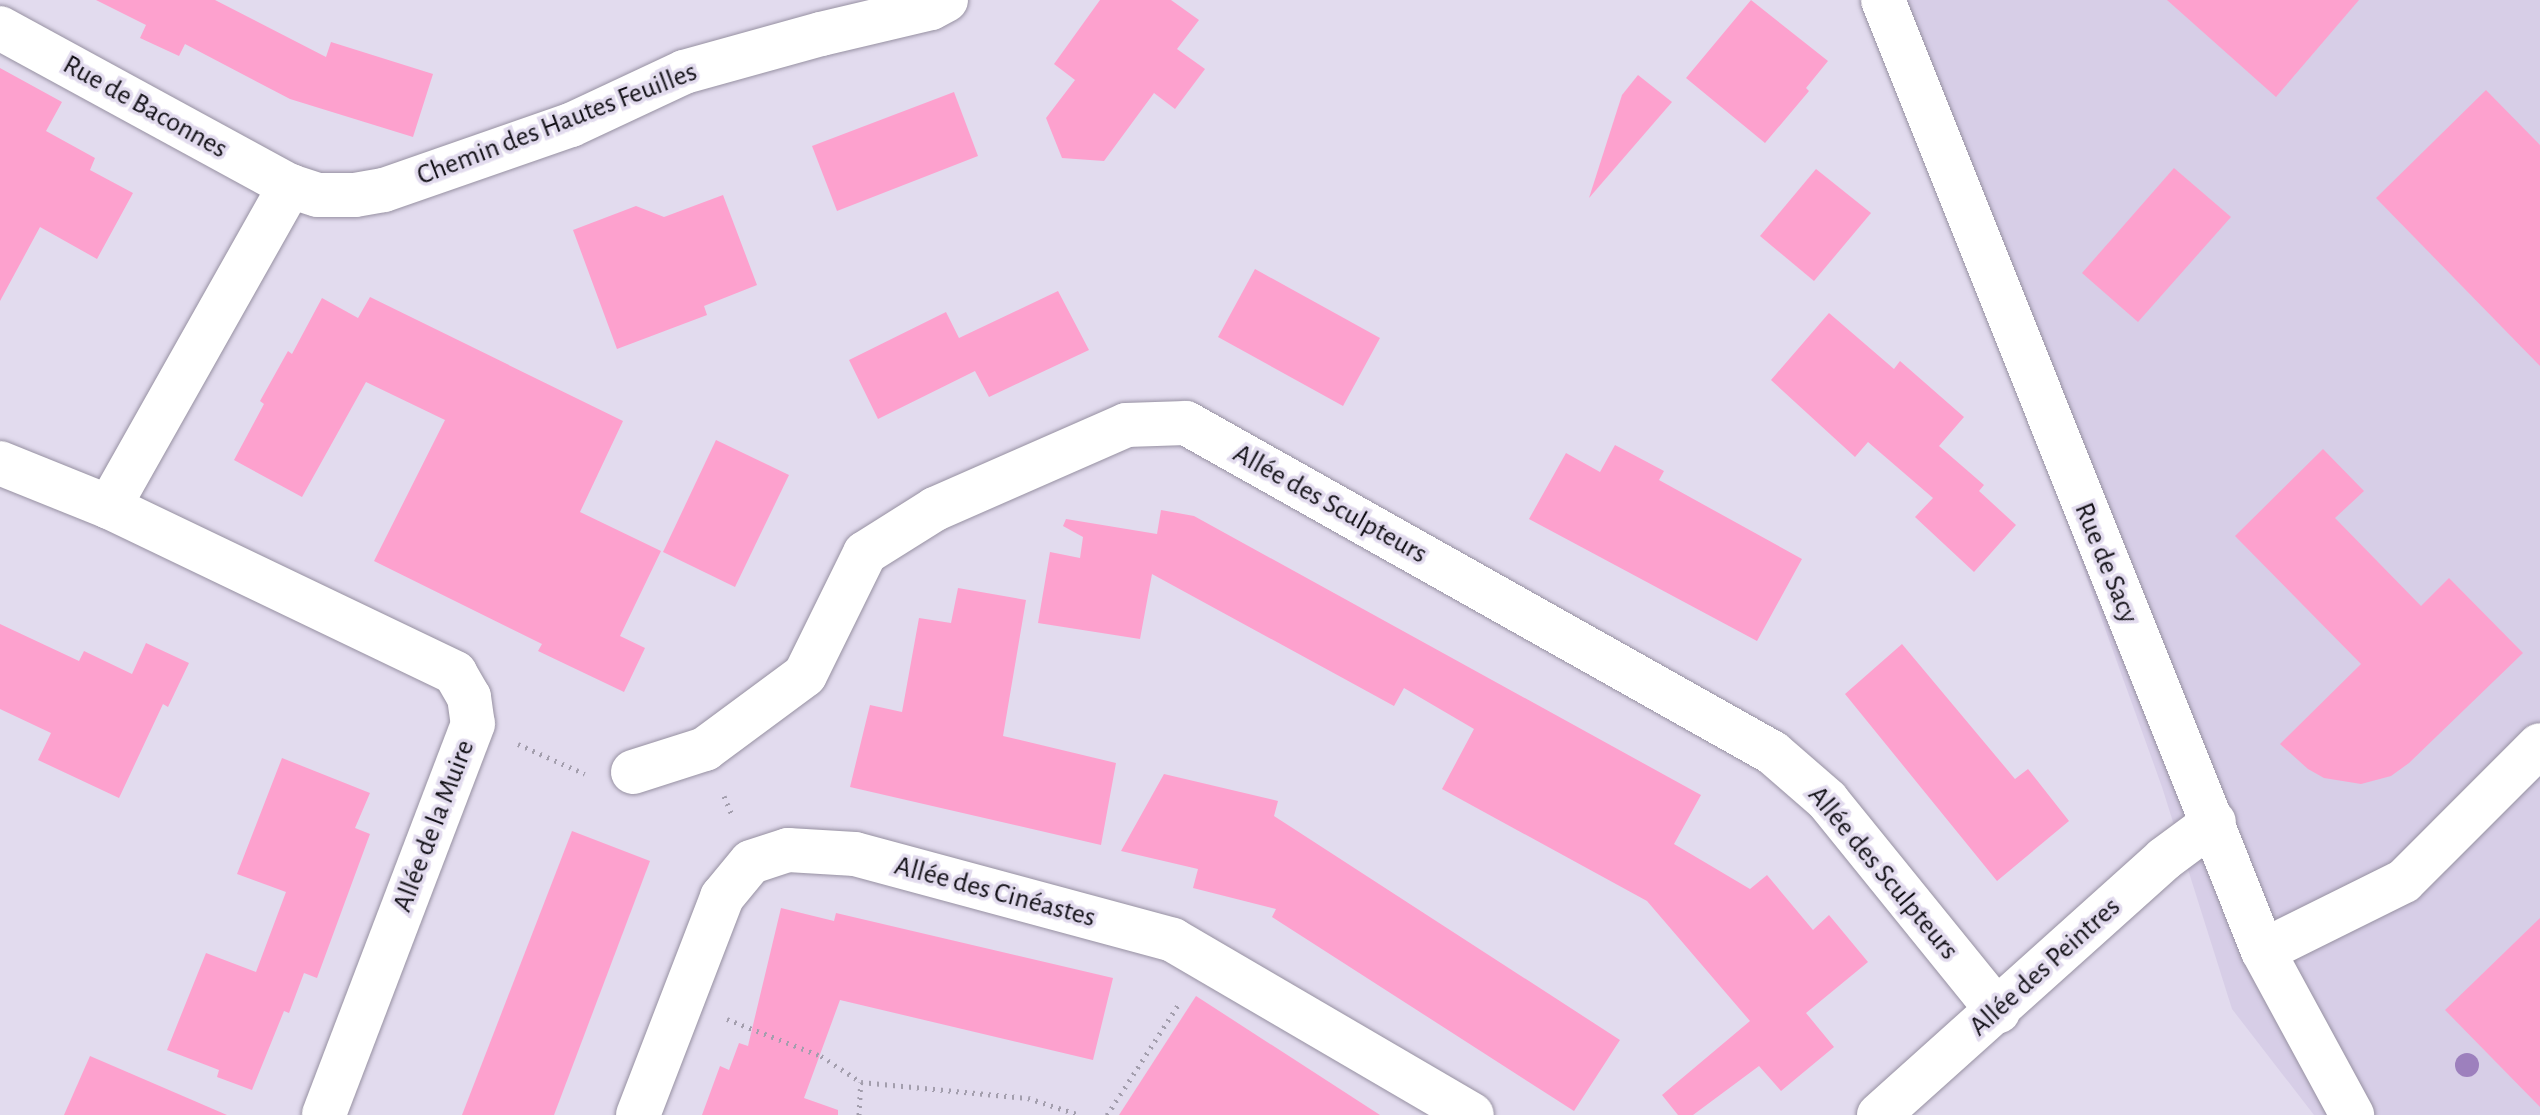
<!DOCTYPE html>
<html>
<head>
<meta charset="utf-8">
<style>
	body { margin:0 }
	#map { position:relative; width:2540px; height:1115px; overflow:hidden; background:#e2dbee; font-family:"Alegreya Sans",sans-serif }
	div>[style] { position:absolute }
	.built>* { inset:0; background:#d7cee7 }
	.building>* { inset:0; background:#fda1ce }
	.path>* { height:5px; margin-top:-2.5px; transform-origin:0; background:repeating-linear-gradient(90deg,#a39ead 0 2px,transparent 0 8px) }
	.roads { filter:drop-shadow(0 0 2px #9791a2) drop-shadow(0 0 2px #9791a2) }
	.minor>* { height:44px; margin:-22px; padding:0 22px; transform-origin:22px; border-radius:22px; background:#fff }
	.trees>* { width:24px; height:24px; margin:-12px; border-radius:50%; background:#9d80bd }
	span { translate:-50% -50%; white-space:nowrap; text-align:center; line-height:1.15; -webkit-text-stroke:7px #e2dbee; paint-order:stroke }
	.street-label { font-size:28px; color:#121016 }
</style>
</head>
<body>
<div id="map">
	<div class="built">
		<div style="clip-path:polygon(1879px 0,2540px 0,2540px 1115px,2314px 1115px,2232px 1009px,2162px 787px)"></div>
	</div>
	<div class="building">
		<div style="clip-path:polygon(96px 0,215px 0,326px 57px,331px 42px,433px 74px,413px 137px,290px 99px,185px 44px,179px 56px,140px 38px,146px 25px)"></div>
		<div style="clip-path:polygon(1100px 0,1171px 0,1199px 20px,1177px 49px,1205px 69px,1175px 109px,1154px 93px,1104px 161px,1062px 158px,1046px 118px,1075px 80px,1054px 64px)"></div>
		<div style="clip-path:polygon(1751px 0,1828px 61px,1806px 88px,1809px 91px,1765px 143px,1686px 78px)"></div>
		<div style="clip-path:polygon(2167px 0,2359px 0,2276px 97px)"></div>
		<div style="clip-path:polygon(0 68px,62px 102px,46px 131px,95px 158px,90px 170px,133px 193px,97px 259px,40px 227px,0 301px)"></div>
		<div style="clip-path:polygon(1638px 75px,1672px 102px,1589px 198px,1622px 95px)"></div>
		<div style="clip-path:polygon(2486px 90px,2540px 145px,2540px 366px,2376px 198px)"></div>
		<div style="clip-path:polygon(954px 92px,978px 156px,837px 211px,812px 146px)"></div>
		<div style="clip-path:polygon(2174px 168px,2231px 217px,2138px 322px,2082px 273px)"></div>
		<div style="clip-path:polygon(1816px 169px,1871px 213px,1814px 281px,1760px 236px)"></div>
		<div style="clip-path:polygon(723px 195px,757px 285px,704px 306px,707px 315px,617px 349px,573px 230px,636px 206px,664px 217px)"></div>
		<div style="clip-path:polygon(1255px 269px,1380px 338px,1343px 406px,1218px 337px)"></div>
		<div style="clip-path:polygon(1058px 291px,1089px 350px,989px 397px,975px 371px,878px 419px,849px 360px,946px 312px,959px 338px)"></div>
		<div style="clip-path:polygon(370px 297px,623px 421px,580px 512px,661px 551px,620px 636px,645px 648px,624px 692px,538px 651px,542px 644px,374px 561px,445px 420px,366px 382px,302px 497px,234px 460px,264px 404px,260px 401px,288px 351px,292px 354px,322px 298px,358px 318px)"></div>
		<div style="clip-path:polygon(1829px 313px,1894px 369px,1900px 361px,1964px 417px,1939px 446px,1984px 485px,1979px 491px,2016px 525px,1974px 572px,1915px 517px,1933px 498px,1868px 442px,1855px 457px,1771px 380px)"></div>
		<div style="clip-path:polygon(716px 440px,789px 475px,735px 587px,663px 552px)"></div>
		<div style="clip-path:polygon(1615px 445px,1664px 471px,1659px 480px,1802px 559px,1757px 641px,1529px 519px,1566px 453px,1600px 472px)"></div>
		<div style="clip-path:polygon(2323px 449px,2364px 491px,2335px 518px,2421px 606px,2449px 578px,2523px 653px,2409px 763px,2391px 776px,2361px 784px,2324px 778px,2308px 769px,2280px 744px,2361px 664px,2235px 536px)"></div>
		<div style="clip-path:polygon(1161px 510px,1194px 516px,1701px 795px,1674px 844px,1750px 889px,1767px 875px,1813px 930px,1829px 915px,1868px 962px,1806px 1013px,1834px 1047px,1781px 1091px,1759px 1066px,1693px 1115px,1678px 1115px,1662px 1095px,1750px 1021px,1647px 901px,1442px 789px,1474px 729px,1404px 688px,1394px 706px,1152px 574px,1140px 639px,1038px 623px,1050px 552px,1080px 558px,1083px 537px,1063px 526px,1066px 519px,1157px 534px)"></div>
		<div style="clip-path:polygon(958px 588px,1026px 600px,1003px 736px,1116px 763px,1101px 845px,850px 787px,870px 705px,902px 712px,919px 618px,951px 623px)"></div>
		<div style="clip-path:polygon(0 624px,79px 661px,84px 651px,132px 674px,146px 643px,189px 663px,168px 707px,163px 704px,119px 798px,38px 760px,51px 733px,0 709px)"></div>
		<div style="clip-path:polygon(1902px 644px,2015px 779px,2028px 769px,2069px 821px,1997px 881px,1845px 694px)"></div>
		<div style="clip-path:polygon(282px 758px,370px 793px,355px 828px,370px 834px,317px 978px,304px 973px,289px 1013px,284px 1011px,252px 1090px,217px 1077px,219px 1070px,167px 1050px,206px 953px,256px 972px,286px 892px,237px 874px)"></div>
		<div style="clip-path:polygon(1164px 774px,1278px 801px,1274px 816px,1620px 1040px,1574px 1111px,1272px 917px,1276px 909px,1193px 888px,1198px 869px,1121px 851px)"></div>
		<div style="clip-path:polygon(572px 831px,650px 861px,554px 1115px,462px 1115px)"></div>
		<div style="clip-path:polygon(781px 908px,834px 921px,836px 913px,1113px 978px,1093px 1060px,840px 1000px,804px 1098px,838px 1110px,838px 1115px,702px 1115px,720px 1066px,729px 1070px,739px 1043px,748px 1046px)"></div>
		<div style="clip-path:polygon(2540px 918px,2540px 1107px,2445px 1010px)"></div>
		<div style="clip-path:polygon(1196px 996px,1380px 1115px,1119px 1115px)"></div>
		<div style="clip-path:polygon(90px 1056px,227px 1115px,64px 1115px)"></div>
	</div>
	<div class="path">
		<div style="left:518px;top:744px;width:73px;rotate:24.1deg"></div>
		<div style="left:724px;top:796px;width:23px;rotate:67deg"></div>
		<div style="left:727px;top:1019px;width:101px;rotate:21.5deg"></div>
		<div style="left:821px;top:1056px;width:48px;rotate:33deg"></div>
		<div style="left:861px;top:1082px;width:168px;rotate:5.5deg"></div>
		<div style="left:1028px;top:1098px;width:55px;rotate:18.1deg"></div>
		<div style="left:859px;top:1115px;width:33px;rotate:-87deg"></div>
		<div style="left:1107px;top:1115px;width:135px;rotate:-57.1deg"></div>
	</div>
	<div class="roads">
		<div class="minor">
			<div style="left:1883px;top:0;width:1024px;rotate:68.22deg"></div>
			<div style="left:2263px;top:951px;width:187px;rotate:61.5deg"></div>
			<div style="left:0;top:28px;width:330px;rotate:28.6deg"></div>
			<div style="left:0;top:463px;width:118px;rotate:22deg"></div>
			<div style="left:109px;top:507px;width:384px;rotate:25.6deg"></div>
			<div style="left:455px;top:673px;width:28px;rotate:60deg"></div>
			<div style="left:469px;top:697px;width:27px;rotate:82deg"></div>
			<div style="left:473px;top:724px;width:418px;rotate:110.9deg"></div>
			<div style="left:109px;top:507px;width:369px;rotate:-60.6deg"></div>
			<div style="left:290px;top:186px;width:29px;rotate:18deg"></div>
			<div style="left:318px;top:195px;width:37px"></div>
			<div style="left:355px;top:195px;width:29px;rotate:-10deg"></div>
			<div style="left:384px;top:190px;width:198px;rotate:-19.2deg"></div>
			<div style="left:571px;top:125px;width:125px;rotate:-25.1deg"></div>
			<div style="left:684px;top:72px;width:142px;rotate:-15.5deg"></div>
			<div style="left:821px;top:34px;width:113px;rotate:-13.3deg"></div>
			<div style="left:931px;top:8px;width:17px;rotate:-28deg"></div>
			<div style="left:633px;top:772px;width:76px;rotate:-17.7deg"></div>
			<div style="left:705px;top:749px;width:124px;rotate:-36.5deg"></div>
			<div style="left:805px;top:675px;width:136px;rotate:-63.8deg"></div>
			<div style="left:865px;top:553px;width:83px;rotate:-32.2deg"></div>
			<div style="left:935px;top:509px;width:209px;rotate:-23.7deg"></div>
			<div style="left:1126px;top:425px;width:60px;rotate:-1.9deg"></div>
			<div style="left:1186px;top:423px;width:673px;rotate:29.34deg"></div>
			<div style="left:1773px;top:753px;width:72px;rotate:41deg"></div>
			<div style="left:1827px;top:800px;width:272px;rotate:51deg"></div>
			<div style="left:2263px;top:951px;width:157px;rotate:-26.4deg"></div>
			<div style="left:2404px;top:881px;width:192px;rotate:-45deg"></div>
			<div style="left:638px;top:1115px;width:234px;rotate:-68.9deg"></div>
			<div style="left:722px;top:897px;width:45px;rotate:-50.4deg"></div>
			<div style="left:751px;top:862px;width:39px;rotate:-18deg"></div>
			<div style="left:788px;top:850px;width:67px;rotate:3.4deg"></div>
			<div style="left:855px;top:854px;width:329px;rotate:15.1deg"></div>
			<div style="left:1173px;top:940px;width:346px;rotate:30.3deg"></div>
			<div style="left:1879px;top:1115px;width:383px;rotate:-41.9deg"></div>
			<div style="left:2164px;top:859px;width:62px;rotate:-36.5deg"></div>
		</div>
	</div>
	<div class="trees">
		<div style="left:2467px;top:1065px"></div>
	</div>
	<div class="street-label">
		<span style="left:145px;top:107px;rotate:29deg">Rue de Baconnes</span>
		<span style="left:557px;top:124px;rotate:-21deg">Chemin des Hautes Feuilles</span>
		<span style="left:1330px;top:504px;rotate:29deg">Allée des Sculpteurs</span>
		<span style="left:2106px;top:563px;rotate:68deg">Rue de Sacy</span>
		<span style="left:434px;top:826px;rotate:-69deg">Allée de la Muire</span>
		<span style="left:1883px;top:873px;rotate:50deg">Allée des Sculpteurs</span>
		<span style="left:995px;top:892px;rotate:15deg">Allée des Cinéastes</span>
		<span style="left:2045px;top:967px;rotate:-42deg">Allée des Peintres</span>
	</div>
</div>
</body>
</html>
